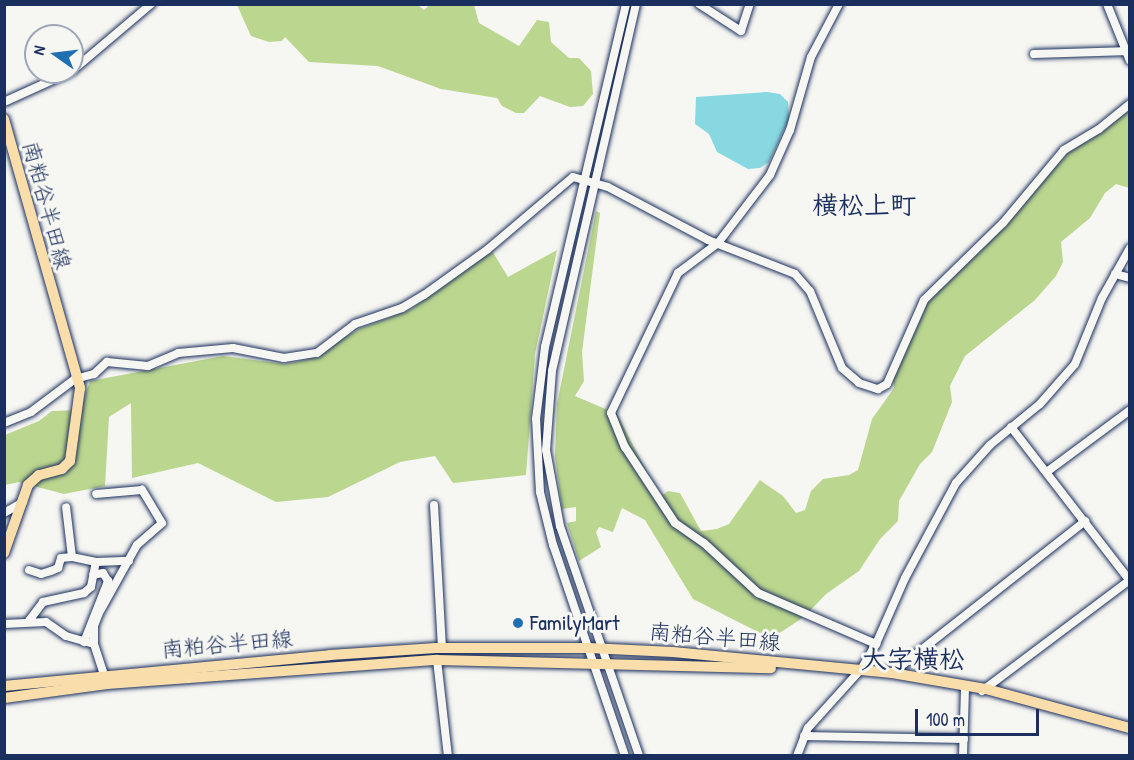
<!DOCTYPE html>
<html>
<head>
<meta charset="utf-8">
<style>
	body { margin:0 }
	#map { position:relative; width:1134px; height:760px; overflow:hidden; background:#f6f6f2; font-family:"Patrick Hand","Klee One",sans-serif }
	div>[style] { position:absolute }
	.green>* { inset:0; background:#bbd68e }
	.water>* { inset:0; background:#87d8e0 }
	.roads { filter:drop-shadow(0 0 2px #1b2f5e) drop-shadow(0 0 2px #1b2f5e) }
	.minor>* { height:8px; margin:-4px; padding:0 4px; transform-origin:4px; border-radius:4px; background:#f6f6f2 }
	.major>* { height:10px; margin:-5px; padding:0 5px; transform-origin:5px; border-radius:5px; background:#f9deab }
	.dots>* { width:16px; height:16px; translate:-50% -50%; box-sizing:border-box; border:3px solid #f6f6f2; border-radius:50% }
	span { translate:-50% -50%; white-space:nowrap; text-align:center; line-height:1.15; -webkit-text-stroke:6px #f6f6f2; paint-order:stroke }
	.street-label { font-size:22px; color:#1b2f5e }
	.poi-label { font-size:22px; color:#1b2f5e }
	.left { translate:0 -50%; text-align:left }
	.quarter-label { font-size:26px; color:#1b2f5e; font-weight:700 }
	.frame { position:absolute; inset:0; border:6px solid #1b2f5e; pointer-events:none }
	.north { position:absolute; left:24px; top:24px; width:60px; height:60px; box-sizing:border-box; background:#f6f6f2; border:2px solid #9ea6b7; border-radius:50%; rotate:284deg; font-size:16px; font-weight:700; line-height:24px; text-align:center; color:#1b2f5e }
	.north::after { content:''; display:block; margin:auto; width:21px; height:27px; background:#1f6fb2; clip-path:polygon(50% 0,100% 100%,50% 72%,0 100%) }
	.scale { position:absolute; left:915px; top:709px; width:124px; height:27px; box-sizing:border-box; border:3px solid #1b2f5e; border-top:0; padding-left:8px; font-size:18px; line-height:21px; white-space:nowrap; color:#1b2f5e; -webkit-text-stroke:4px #f6f6f2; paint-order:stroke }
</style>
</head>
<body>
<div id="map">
	<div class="green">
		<div style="clip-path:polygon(418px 5px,424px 10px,429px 5px,474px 5px,479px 23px,519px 46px,537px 20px,549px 22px,551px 42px,569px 58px,579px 58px,591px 71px,593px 94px,583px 106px,570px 107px,540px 96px,524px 113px,516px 113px,502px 106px,497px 98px,441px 89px,378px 66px,309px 62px,285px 37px,282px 41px,269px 42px,251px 36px,237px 5px)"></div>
		<div style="clip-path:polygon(1129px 109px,1129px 188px,1116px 184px,1105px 193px,1090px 218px,1061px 242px,1063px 262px,1056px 276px,1035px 300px,965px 356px,950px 386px,952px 402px,932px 452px,920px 464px,899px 501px,898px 521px,880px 539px,859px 571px,826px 594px,804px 617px,778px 634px,762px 634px,693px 599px,645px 520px,622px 508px,613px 532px,599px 527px,596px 532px,601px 547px,579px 561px,567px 523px,576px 521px,576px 507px,562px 509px,555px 456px,557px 404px,596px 211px,600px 213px,582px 352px,584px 381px,575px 396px,617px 414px,660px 497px,668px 491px,680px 493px,701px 531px,717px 529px,729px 524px,760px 480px,783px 496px,796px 513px,805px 510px,811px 491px,823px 479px,849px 475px,858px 470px,872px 419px,894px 388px,893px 380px,928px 302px,1074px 147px,1101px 133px)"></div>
		<div style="clip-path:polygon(557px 250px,535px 354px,526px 475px,453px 483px,435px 456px,400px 462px,328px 497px,276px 502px,198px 463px,132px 478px,131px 403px,109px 417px,105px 486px,64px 494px,19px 482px,5px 485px,5px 435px,39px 421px,52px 411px,80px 410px,90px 381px,223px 356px,285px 364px,305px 360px,361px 328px,410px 310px,492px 251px,508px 277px)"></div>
	</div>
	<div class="water">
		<div style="clip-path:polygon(767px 92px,780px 94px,788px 102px,789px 119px,769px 162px,760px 168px,748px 169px,717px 152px,709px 134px,695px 124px,696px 97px)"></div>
	</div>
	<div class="roads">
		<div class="minor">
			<div style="left:636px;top:4px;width:376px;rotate:102.9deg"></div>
			<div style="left:552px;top:371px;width:79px;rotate:94.3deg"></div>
			<div style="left:546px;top:450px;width:77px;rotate:79.6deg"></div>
			<div style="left:560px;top:526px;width:243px;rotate:71deg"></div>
			<div style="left:699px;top:4px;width:50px;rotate:32.7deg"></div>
			<div style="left:741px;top:31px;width:28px;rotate:-72deg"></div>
			<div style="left:839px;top:4px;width:60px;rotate:117.8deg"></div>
			<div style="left:811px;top:57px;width:76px;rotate:106deg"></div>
			<div style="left:790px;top:130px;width:49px;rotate:114deg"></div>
			<div style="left:770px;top:175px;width:86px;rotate:127.4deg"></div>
			<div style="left:718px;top:243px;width:50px;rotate:143.1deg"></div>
			<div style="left:678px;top:273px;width:155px;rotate:115.6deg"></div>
			<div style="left:611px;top:413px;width:37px;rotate:68deg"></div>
			<div style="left:625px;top:447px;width:91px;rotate:56.7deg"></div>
			<div style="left:675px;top:523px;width:35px;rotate:35deg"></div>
			<div style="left:704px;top:543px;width:74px;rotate:42.8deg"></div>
			<div style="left:758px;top:593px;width:129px;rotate:23.4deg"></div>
			<div style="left:1107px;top:4px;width:61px;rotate:68deg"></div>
			<div style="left:1034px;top:54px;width:96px;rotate:-1.8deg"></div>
			<div style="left:72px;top:71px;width:104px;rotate:-40.3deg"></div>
			<div style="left:4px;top:102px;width:72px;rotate:-24.4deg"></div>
			<div style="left:1115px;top:274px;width:16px;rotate:15deg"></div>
			<div style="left:4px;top:423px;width:29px;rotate:-22deg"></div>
			<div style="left:31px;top:412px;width:55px;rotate:-36.9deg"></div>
			<div style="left:75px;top:379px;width:20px;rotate:-15deg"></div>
			<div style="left:94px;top:374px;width:18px;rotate:-43deg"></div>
			<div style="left:107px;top:362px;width:41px;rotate:5.6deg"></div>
			<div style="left:148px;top:366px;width:33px;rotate:-23deg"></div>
			<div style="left:178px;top:353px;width:55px;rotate:-5.2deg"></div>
			<div style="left:233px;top:348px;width:52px;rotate:11.1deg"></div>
			<div style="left:284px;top:358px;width:33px;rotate:-9deg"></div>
			<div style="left:317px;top:353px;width:48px;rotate:-37.3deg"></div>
			<div style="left:355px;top:324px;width:50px;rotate:-18.8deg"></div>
			<div style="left:402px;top:308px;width:26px;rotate:-31deg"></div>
			<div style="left:424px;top:295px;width:79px;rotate:-35.7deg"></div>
			<div style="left:488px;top:249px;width:111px;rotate:-40.3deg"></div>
			<div style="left:573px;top:177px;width:36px;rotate:16deg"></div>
			<div style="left:608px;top:187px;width:113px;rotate:27.9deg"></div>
			<div style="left:708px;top:240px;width:93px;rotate:21.3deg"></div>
			<div style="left:795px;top:274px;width:23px;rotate:49deg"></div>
			<div style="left:810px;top:291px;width:83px;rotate:67.4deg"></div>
			<div style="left:842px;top:368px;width:23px;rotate:41deg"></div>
			<div style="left:859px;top:383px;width:20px;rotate:18deg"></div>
			<div style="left:878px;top:389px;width:10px;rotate:-29deg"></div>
			<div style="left:887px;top:384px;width:92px;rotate:-66.2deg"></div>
			<div style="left:924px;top:300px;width:110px;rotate:-44.3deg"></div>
			<div style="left:1003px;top:223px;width:95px;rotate:-50.1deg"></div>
			<div style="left:1064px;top:150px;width:41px;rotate:-31deg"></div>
			<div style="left:1099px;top:129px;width:40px;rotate:-39deg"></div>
			<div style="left:1011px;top:427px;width:195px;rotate:52.3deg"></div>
			<div style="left:1048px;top:471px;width:102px;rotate:-36.6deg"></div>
			<div style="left:434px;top:505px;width:143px;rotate:86.8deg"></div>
			<div style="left:4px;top:513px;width:22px;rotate:-30deg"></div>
			<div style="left:96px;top:562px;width:33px;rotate:-2deg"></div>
			<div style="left:29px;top:570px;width:13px;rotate:18deg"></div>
			<div style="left:41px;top:574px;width:10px;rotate:-17deg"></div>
			<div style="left:51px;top:571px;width:8px;rotate:-23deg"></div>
			<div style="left:58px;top:568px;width:10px;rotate:-73deg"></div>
			<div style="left:61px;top:558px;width:11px;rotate:-5deg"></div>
			<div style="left:72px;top:557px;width:50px;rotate:-96.8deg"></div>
			<div style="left:28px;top:622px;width:25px;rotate:-53deg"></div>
			<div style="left:43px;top:602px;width:42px;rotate:-12.4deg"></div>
			<div style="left:84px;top:593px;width:9px;rotate:-41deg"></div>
			<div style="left:91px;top:587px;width:25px;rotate:-79deg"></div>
			<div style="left:96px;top:562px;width:25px;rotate:-168deg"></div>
			<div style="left:4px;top:624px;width:42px;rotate:-2.7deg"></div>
			<div style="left:46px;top:622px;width:24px;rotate:35deg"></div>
			<div style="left:66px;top:636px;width:29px;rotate:16deg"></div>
			<div style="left:94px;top:644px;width:39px;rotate:72deg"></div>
			<div style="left:84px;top:642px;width:66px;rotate:-68.5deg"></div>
			<div style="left:108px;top:581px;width:9px;rotate:-122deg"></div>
			<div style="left:103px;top:573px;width:10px;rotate:169deg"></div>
			<div style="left:94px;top:644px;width:18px;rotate:-90deg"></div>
			<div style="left:94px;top:626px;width:14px;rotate:-69deg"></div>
			<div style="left:99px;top:613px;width:78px;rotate:-60.8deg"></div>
			<div style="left:137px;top:545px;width:33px;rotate:-41deg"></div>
			<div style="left:162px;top:523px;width:39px;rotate:-121deg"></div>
			<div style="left:142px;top:490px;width:46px;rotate:175deg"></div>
			<div style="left:437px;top:660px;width:97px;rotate:83.5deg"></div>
			<div style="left:892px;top:673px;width:246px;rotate:-38.2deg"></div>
			<div style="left:982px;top:691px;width:185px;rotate:-36.9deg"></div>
			<div style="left:804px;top:736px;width:160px;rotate:1.1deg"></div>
			<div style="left:625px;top:756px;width:223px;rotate:-108.8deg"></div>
			<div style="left:553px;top:545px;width:55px;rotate:-103.8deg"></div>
			<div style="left:540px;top:492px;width:73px;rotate:-93.1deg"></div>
			<div style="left:536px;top:419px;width:73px;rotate:-82.9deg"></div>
			<div style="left:545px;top:347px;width:352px;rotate:-76.7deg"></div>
			<div style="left:797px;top:756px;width:30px;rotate:-69deg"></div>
			<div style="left:808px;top:728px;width:81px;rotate:-48deg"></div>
			<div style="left:862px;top:668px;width:28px;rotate:-60deg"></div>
			<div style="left:876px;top:644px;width:72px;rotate:-66.3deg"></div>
			<div style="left:905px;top:578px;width:108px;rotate:-61.8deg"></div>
			<div style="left:956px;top:483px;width:51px;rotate:-48.2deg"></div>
			<div style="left:990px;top:445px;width:65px;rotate:-39.4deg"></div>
			<div style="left:1040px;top:404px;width:53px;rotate:-48.8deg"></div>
			<div style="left:1075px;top:364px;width:71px;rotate:-67.8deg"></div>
			<div style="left:1102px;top:298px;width:57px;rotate:-60.8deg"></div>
			<div style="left:963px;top:756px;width:66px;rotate:-88.3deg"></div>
		</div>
		<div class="major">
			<div style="left:4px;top:119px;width:280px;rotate:74.2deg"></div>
			<div style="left:80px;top:388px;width:74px;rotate:97.8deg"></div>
			<div style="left:70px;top:461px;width:11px;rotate:135deg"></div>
			<div style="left:62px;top:469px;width:24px;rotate:165deg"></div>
			<div style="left:39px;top:475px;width:15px;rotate:138deg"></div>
			<div style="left:28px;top:485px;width:72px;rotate:109.4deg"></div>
			<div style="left:4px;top:686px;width:327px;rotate:-5.4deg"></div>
			<div style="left:330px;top:655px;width:106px;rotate:-3.8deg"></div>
			<div style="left:436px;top:648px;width:153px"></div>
			<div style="left:589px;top:648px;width:84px;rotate:2.7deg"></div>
			<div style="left:673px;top:652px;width:220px;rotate:5.5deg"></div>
			<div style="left:892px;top:673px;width:95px;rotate:9.7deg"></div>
			<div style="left:986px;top:689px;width:149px;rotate:15.2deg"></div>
			<div style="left:4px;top:698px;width:104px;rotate:-7.7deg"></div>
			<div style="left:107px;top:684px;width:331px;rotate:-4.2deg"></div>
			<div style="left:437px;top:660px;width:334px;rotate:1.4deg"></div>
		</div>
	</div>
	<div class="dots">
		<div style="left:518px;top:623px;background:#1f6fb2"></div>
	</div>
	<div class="street-label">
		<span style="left:47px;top:205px;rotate:75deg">南粕谷半田線</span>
		<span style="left:715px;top:637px;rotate:5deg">南粕谷半田線</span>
		<span style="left:227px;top:644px;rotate:-5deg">南粕谷半田線</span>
	</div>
	<div class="poi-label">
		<span class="left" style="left:530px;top:623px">FamilyMart</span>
	</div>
	<div class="quarter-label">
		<span style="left:864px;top:205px">横松上町</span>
		<span style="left:913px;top:659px">大字横松</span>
	</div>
	<div class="frame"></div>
	<div class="north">N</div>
	<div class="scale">100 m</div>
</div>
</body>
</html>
